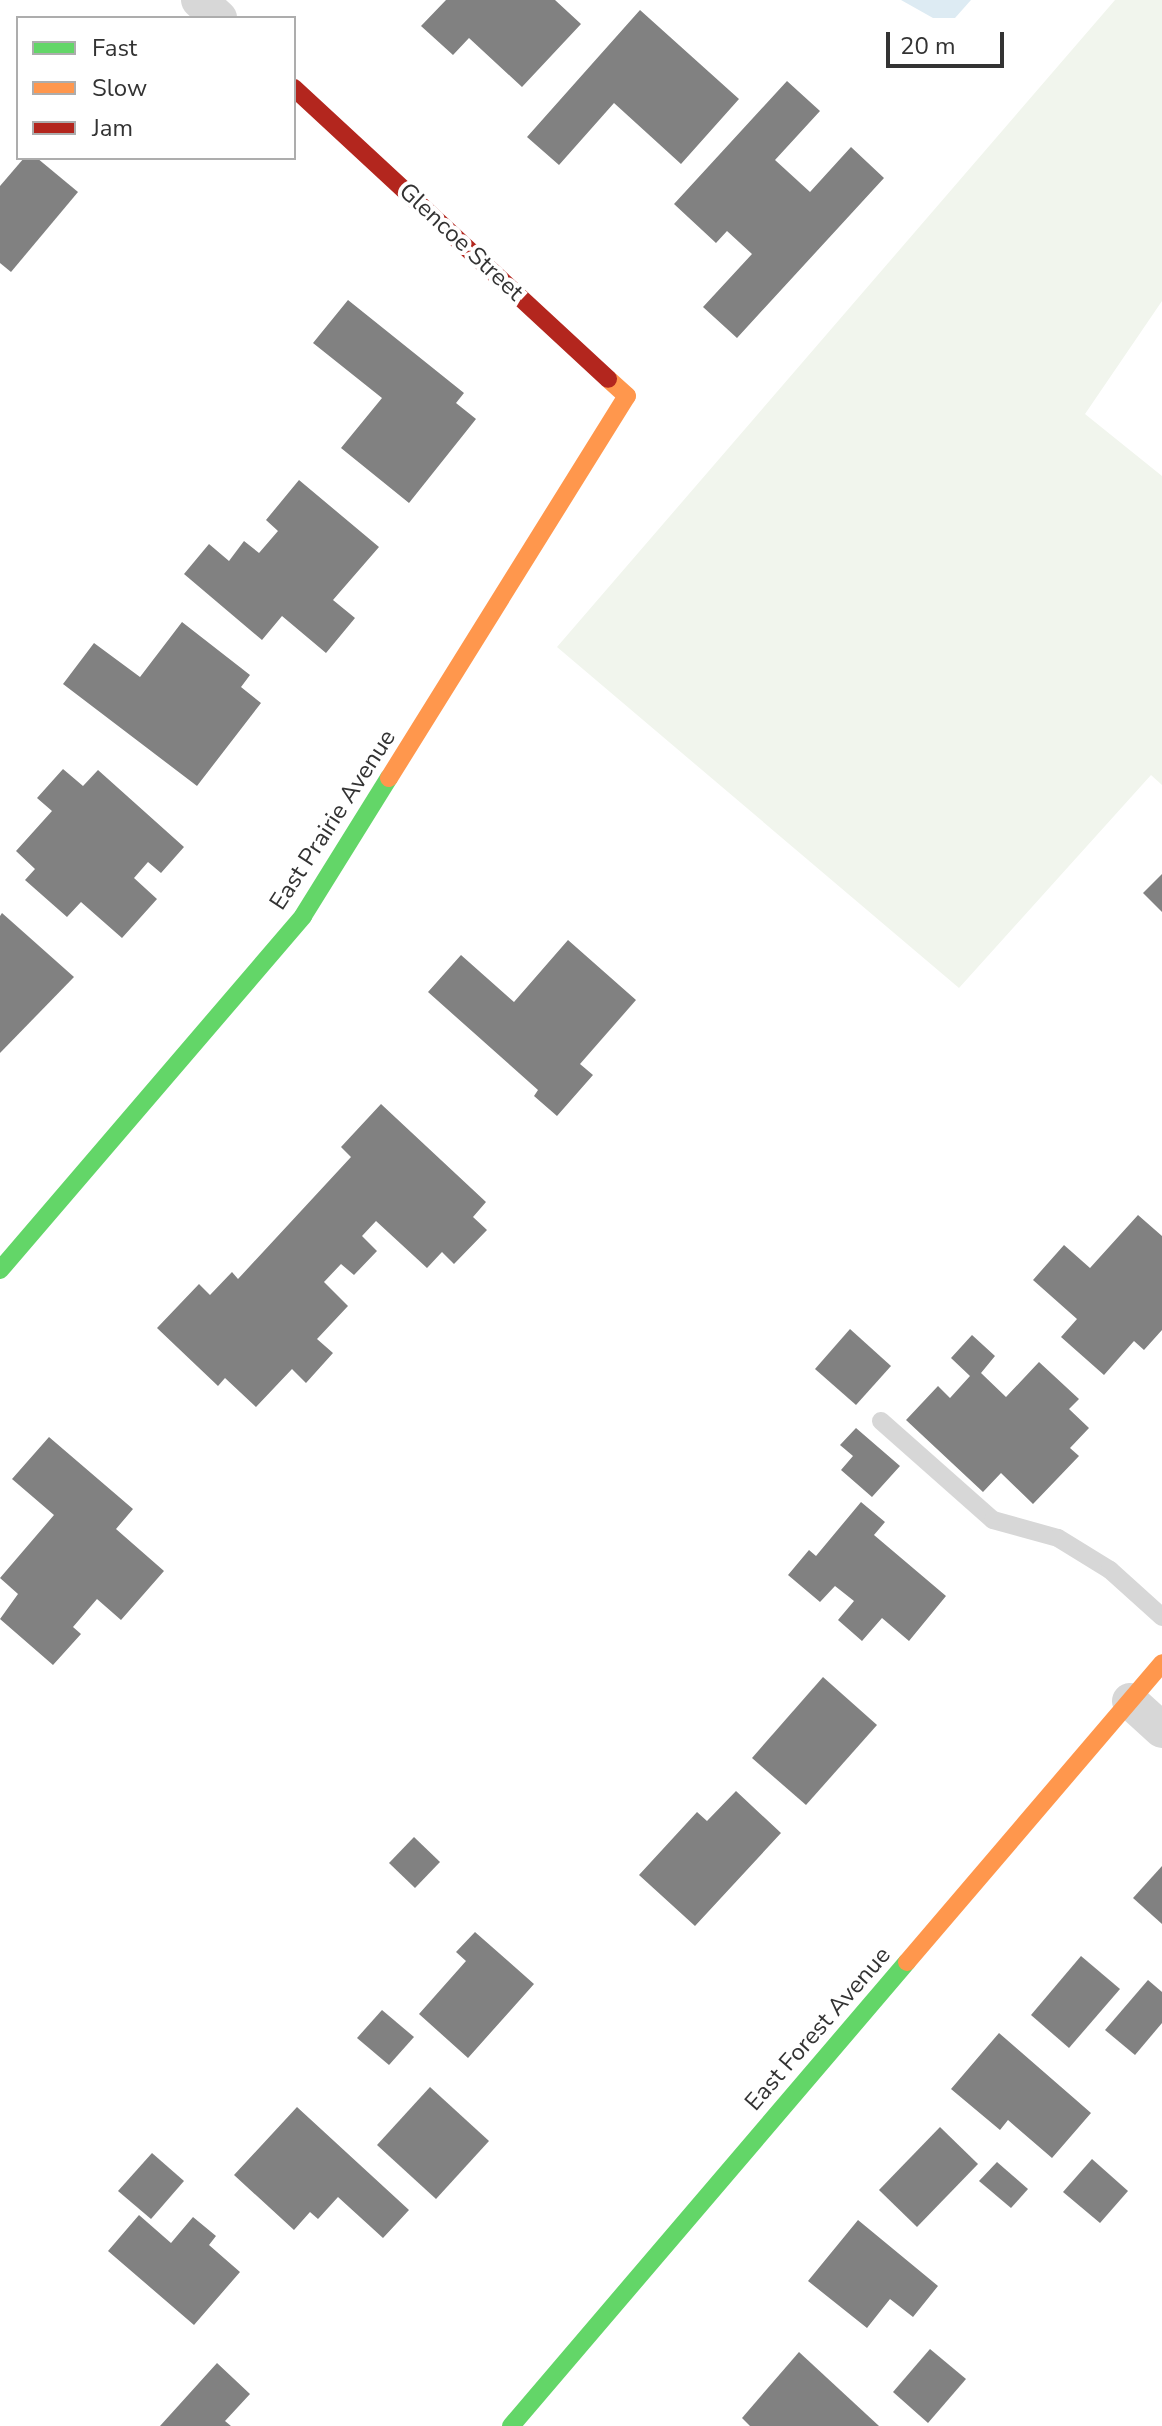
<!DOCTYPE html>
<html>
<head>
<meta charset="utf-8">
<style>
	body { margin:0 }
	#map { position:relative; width:1162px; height:2426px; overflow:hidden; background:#fff; font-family:"Nunito Sans",sans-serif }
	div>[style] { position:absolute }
	.green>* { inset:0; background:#f1f5ed }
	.water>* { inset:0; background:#ddebf3 }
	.building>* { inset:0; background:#818181 }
	.lane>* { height:18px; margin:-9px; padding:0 9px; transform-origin:9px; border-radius:9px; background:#d7d7d7 }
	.street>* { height:36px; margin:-18px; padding:0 18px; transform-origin:18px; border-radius:18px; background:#d7d7d7 }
	.fast>* { height:18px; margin:-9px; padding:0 9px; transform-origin:9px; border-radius:9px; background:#63d668 }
	.slow>* { height:18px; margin:-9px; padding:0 9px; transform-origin:9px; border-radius:9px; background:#ff974d }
	.jam>* { height:18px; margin:-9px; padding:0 9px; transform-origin:9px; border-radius:9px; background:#b3261e }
	span { translate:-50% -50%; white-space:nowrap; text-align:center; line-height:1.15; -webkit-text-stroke:8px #fff; paint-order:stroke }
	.street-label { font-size:24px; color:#333 }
	.legend { position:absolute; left:16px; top:16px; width:280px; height:144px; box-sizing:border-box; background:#fff; border:2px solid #adadad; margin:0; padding:10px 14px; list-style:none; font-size:24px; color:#333 }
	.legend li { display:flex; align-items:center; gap:16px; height:40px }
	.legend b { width:40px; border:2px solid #adadad }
	.scale { position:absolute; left:886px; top:32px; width:118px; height:36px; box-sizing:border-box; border:4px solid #333; border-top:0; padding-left:10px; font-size:24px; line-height:28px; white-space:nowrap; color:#333; -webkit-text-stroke:6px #fff; paint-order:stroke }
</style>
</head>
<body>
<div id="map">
	<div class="green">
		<div style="clip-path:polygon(1115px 0,1162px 0,1162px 301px,1085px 414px,1162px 476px,1162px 785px,1151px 775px,959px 988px,557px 647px)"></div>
	</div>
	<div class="water">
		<div style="clip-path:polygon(901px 0,971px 0,955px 18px,933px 18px)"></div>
	</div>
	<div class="building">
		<div style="clip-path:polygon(446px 0,555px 0,581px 24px,522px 87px,469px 38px,453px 55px,421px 26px)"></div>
		<div style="clip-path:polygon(640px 10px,739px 99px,681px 164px,614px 103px,559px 165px,527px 137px)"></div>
		<div style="clip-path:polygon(787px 81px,820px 111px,775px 160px,810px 192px,851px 147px,884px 178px,737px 338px,703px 307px,752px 254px,727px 231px,716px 243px,674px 204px)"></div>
		<div style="clip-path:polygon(24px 158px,37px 158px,78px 192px,11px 272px,0 263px,0 186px)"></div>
		<div style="clip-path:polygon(348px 300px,464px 393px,456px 403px,476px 419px,409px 503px,341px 448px,382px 398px,313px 343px)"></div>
		<div style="clip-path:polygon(299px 480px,379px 547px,333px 600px,355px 618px,326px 653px,282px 616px,262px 640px,184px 574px,209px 544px,229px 561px,244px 541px,259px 553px,278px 531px,266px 520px)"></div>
		<div style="clip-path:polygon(182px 622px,250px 675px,241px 687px,261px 703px,197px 786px,63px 684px,94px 643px,140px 677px)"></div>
		<div style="clip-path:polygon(63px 769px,83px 786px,98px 770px,184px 847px,161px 873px,148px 862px,134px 878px,157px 899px,122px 938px,81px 902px,67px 917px,25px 880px,35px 869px,16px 851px,52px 811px,37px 798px)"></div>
		<div style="clip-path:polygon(1162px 874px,1162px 912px,1143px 893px)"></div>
		<div style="clip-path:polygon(2px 913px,74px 977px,0 1053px,0 916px)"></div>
		<div style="clip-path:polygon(568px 940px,636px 1000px,580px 1064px,593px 1075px,557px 1116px,534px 1096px,538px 1090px,428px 992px,461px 955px,514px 1002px)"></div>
		<div style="clip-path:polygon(381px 1104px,486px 1202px,473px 1217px,487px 1230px,454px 1264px,442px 1252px,427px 1268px,376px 1221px,362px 1236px,377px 1251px,354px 1275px,341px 1264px,324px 1282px,348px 1306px,317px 1339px,333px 1353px,306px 1383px,292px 1369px,256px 1407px,225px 1378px,218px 1386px,157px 1328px,199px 1284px,210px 1295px,232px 1272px,238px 1279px,351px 1157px,341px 1147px)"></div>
		<div style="clip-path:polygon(1138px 1215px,1162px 1236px,1162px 1330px,1144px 1350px,1134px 1341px,1104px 1375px,1061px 1337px,1077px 1319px,1033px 1280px,1064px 1245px,1090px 1268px)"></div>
		<div style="clip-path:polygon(850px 1329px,891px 1366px,856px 1405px,815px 1369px)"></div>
		<div style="clip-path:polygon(972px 1335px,995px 1356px,981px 1373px,1006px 1397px,1039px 1362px,1079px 1399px,1069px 1409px,1089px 1428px,1070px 1448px,1079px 1456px,1033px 1504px,1001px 1473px,983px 1492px,906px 1420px,938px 1386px,950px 1398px,970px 1376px,951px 1358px)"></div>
		<div style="clip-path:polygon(856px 1428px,900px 1466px,872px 1497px,841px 1470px,853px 1456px,840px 1445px)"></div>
		<div style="clip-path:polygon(49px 1437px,133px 1509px,116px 1529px,164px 1571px,121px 1620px,97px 1599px,73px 1627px,81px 1634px,53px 1665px,0 1619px,18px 1594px,0 1578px,54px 1515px,12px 1479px)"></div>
		<div style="clip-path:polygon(861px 1502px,885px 1522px,874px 1535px,946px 1596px,909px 1641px,882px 1618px,862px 1641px,838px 1620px,854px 1601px,835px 1586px,820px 1602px,788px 1575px,809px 1550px,816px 1556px)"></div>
		<div style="clip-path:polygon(823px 1677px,877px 1725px,806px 1805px,752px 1758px)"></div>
		<div style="clip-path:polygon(736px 1791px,781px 1833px,695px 1926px,639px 1875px,697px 1812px,707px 1821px)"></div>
		<div style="clip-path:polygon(414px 1837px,440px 1862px,415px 1888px,389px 1863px)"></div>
		<div style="clip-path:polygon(1162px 1866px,1162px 1924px,1133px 1898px)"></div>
		<div style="clip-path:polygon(475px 1932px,534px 1984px,468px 2058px,419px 2014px,466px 1961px,456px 1952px)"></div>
		<div style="clip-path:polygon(1081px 1956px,1120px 1989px,1069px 2048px,1031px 2015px)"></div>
		<div style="clip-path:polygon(1148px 1980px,1162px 1992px,1162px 2023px,1135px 2055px,1105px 2030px)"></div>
		<div style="clip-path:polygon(382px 2010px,414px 2037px,389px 2065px,357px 2038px)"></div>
		<div style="clip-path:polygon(999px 2033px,1091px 2113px,1052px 2158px,1008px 2120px,1000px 2130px,951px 2089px)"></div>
		<div style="clip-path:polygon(430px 2087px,489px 2141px,436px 2199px,377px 2145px)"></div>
		<div style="clip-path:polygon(297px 2107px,409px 2210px,383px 2238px,338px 2197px,318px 2219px,310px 2212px,294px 2230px,234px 2175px)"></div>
		<div style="clip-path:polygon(940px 2127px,978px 2164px,917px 2227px,879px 2190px)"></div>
		<div style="clip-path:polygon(152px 2153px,184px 2181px,151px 2219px,118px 2191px)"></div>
		<div style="clip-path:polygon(1092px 2159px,1128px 2191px,1100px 2223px,1063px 2192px)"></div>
		<div style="clip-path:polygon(997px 2162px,1028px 2189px,1011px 2208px,979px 2181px)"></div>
		<div style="clip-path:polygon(139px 2215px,171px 2243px,193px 2217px,216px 2236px,209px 2245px,240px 2272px,194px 2325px,108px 2251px)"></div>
		<div style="clip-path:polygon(858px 2220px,938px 2286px,913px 2317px,890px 2299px,867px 2328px,808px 2281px)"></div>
		<div style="clip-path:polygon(930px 2349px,966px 2379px,928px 2423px,893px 2392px)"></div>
		<div style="clip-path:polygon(799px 2352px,879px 2426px,750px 2426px,742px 2418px)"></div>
		<div style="clip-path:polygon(217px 2363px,250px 2394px,225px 2421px,231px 2426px,160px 2426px)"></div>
	</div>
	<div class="lane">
		<div style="left:881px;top:1421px;width:149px;rotate:41.5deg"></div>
		<div style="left:993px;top:1520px;width:67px;rotate:15.5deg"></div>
		<div style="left:1058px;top:1538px;width:61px;rotate:31.6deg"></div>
		<div style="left:1110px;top:1570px;width:70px;rotate:42.1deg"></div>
	</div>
	<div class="street">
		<div style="left:199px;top:0;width:27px;rotate:42deg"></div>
		<div style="left:1130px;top:1701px;width:43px;rotate:42.2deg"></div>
	</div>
	<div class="fast">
		<div style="left:0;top:1270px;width:466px;rotate:-49.4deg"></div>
		<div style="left:303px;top:916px;width:163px;rotate:-58.1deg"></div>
		<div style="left:511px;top:2426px;width:610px;rotate:-49.52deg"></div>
	</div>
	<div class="slow">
		<div style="left:389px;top:778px;width:450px;rotate:-58.1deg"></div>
		<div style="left:627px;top:396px;width:25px;rotate:-138deg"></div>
		<div style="left:907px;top:1962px;width:393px;rotate:-49.5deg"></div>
	</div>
	<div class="jam">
		<div style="left:294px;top:88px;width:428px;rotate:42.8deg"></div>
	</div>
	<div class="street-label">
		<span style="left:461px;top:242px;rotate:43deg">Glencoe Street</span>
		<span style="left:333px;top:820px;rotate:-57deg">East Prairie Avenue</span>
		<span style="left:818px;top:2029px;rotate:-49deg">East Forest Avenue</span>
	</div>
	<ul class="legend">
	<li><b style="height:10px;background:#63d668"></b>Fast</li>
	<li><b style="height:10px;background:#ff974d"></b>Slow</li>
	<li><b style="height:10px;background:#b3261e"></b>Jam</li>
	</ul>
	<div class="scale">20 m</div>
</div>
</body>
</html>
